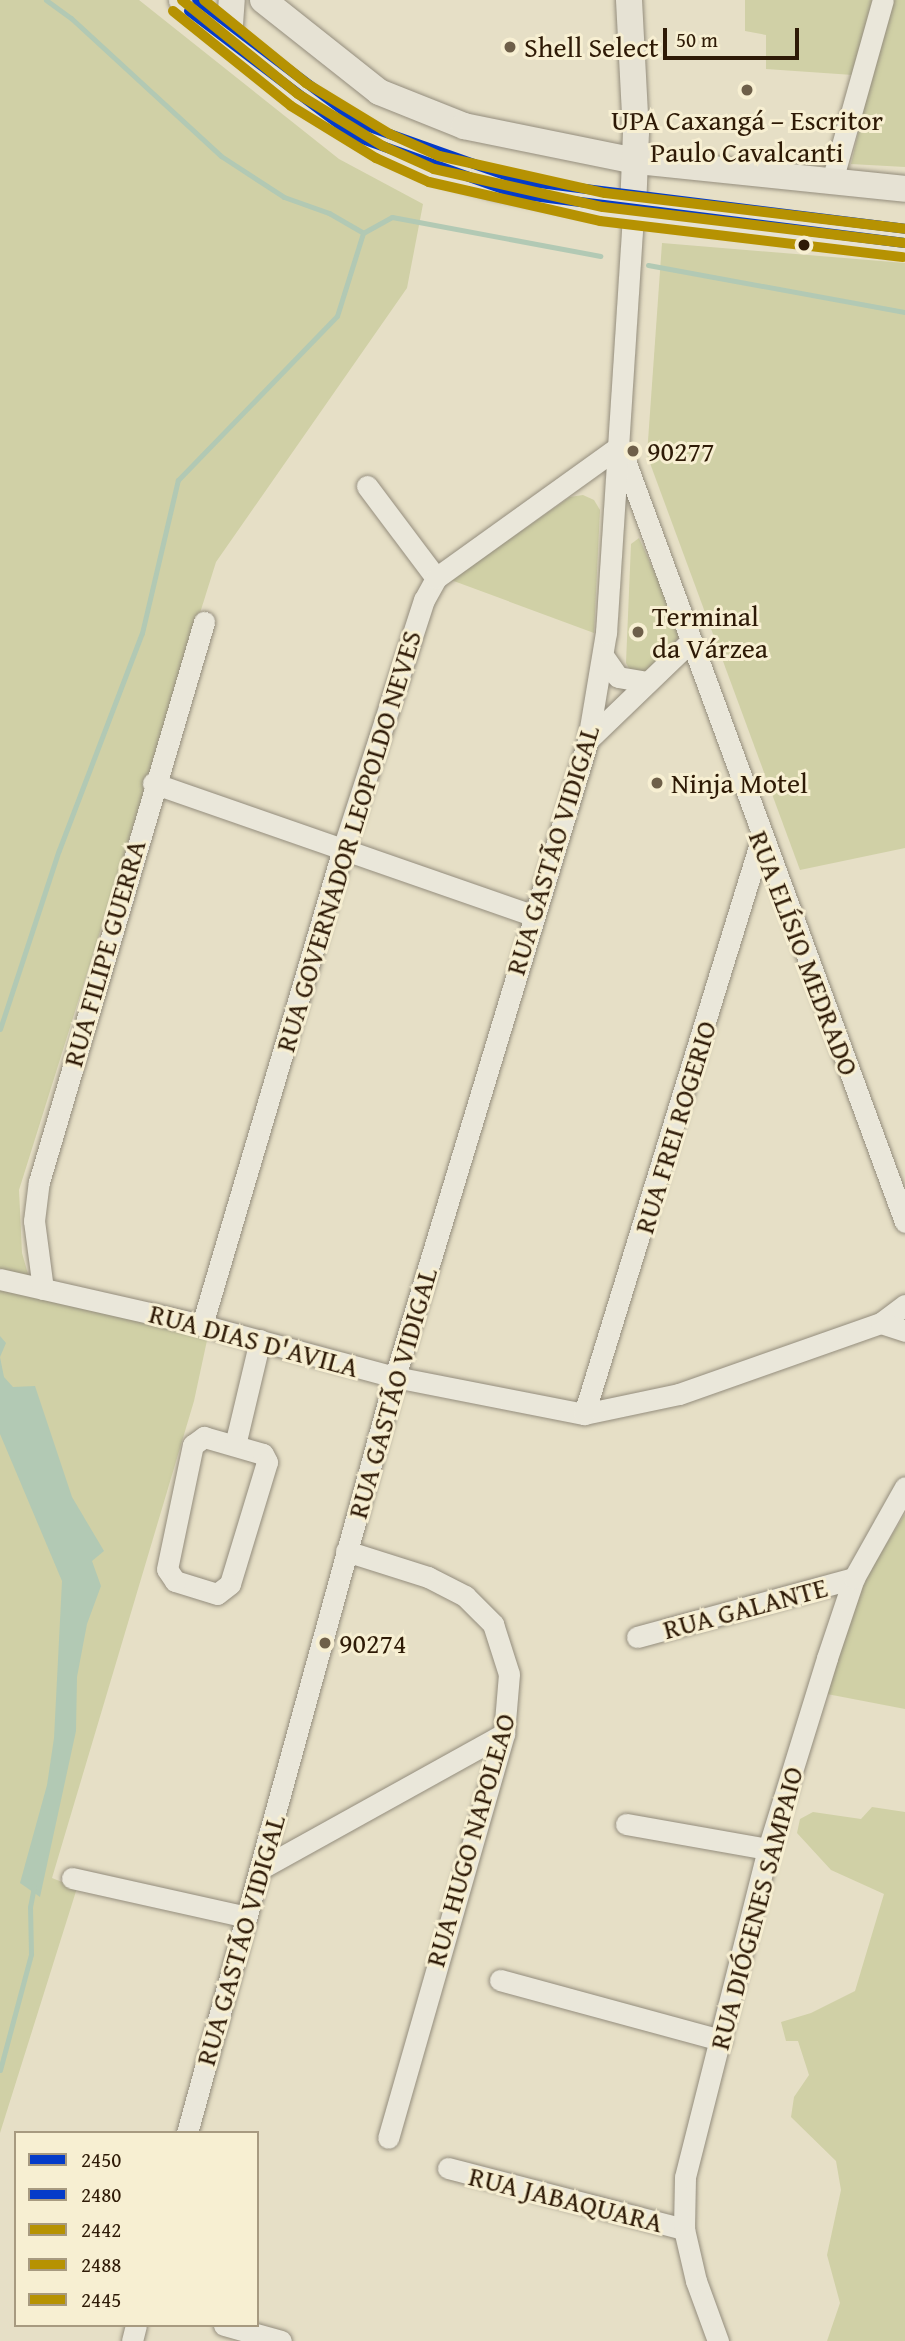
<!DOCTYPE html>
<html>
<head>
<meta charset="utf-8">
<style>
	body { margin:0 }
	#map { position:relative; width:905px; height:2341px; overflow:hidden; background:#e6dfc6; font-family:"Gentium Book Plus",serif }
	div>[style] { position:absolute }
	.green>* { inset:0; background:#d0d0a6 }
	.water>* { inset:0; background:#b2c9b4 }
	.stream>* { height:5px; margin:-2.5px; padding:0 2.5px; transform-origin:2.5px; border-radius:2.5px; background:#b2c9b4 }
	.roads { filter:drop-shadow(0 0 2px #948d7d) drop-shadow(0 0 2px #948d7d) }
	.minor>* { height:21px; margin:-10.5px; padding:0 10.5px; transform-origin:10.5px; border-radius:10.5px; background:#eae7da }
	.major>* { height:26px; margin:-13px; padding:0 13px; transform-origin:13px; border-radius:13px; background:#e6e2d4 }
	.bus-1>* { height:10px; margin:-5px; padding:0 5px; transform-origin:5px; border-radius:5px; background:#043bc9 }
	.bus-2>* { height:10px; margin:-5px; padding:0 5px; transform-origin:5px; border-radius:5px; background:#043bc9 }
	.bus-3>* { height:10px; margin:-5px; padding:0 5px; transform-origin:5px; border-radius:5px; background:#b69202 }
	.bus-4>* { height:10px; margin:-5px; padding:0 5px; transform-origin:5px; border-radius:5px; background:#b69202 }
	.bus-5>* { height:10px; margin:-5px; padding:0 5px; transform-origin:5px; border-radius:5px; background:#b69202 }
	.dots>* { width:19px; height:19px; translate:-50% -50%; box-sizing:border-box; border:4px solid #f7efd2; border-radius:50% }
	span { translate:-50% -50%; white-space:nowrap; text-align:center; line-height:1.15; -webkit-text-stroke:6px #f7efd2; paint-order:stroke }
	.poi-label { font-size:28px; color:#2e1a06 }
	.left { translate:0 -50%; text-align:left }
	.street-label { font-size:28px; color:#2e1a06 }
	.legend { position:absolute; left:14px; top:2131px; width:245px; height:196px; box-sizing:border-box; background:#f7efd2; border:2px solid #a79a80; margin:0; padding:9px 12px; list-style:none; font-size:21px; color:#2e1a06 }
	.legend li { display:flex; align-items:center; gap:14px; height:35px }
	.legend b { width:35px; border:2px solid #a79a80 }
	.scale { position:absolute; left:663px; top:28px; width:136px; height:32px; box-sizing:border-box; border:4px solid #2e1a06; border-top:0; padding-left:9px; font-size:21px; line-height:24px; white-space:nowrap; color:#2e1a06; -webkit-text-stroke:5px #f7efd2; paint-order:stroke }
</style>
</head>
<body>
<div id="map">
	<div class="green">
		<div style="clip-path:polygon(0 0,139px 0,339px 159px,423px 204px,407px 288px,216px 562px,19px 1190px,22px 1253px,34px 1295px,209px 1331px,194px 1401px,52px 1878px,77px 1888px,0 2133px)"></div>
		<div style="clip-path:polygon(745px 0,872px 0,853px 75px,766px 69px,766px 35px,745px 31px)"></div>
		<div style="clip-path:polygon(889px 0,905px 0,905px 167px,851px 164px)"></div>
		<div style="clip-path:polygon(662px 243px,905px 263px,905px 848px,800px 870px,647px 455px)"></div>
		<div style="clip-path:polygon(583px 495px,594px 500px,600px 510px,594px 633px,451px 580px,570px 497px)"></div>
		<div style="clip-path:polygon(639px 538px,682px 633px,649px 673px,631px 672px,626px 663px,631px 544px)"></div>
		<div style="clip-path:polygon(905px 1514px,905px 1709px,827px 1694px,863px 1582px)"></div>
		<div style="clip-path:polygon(872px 1807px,905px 1812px,905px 2341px,827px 2341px,840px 2303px,827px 2255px,841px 2190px,836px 2161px,791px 2117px,794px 2097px,809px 2075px,798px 2041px,786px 2041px,781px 2022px,811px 2013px,855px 1991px,884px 1894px,831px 1870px,797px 1833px,800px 1819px,813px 1812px,861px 1819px)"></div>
	</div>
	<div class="water">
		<div style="clip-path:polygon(0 1336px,6px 1343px,0 1357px,4px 1377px,13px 1387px,35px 1386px,72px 1497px,104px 1551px,92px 1561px,101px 1586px,87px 1624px,77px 1677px,76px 1731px,40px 1897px,20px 1883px,47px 1785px,54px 1738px,62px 1581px,0 1434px)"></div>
	</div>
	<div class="stream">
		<div style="left:46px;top:0;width:31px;rotate:36deg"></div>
		<div style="left:71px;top:18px;width:204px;rotate:42.6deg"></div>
		<div style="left:221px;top:156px;width:75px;rotate:33.1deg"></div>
		<div style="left:284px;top:197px;width:48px;rotate:19.6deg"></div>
		<div style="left:329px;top:213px;width:39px;rotate:30deg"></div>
		<div style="left:648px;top:265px;width:261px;rotate:10.4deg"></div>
		<div style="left:0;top:1029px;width:188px;rotate:-71.8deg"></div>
		<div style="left:59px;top:850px;width:232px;rotate:-69.1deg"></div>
		<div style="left:142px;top:633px;width:157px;rotate:-76.8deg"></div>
		<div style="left:178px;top:480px;width:228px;rotate:-45.9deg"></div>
		<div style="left:337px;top:316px;width:87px;rotate:-72.6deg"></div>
		<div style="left:363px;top:233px;width:33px;rotate:-29deg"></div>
		<div style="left:392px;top:217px;width:212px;rotate:10.6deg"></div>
		<div style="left:0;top:2070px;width:120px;rotate:-75deg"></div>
		<div style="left:31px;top:1954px;width:47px;rotate:-91.2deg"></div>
		<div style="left:30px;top:1907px;width:21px;rotate:-79deg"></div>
	</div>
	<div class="roads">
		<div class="minor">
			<div style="left:832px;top:181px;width:188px;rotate:-74.3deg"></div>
			<div style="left:623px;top:455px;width:817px;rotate:69.81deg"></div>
			<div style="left:367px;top:486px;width:115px;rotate:53.1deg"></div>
			<div style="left:604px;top:657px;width:24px;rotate:55deg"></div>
			<div style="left:618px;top:677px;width:27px;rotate:10deg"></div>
			<div style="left:588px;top:740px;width:141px;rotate:-43.9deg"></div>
			<div style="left:153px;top:783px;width:401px;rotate:19.2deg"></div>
			<div style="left:0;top:1279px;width:207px;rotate:12.8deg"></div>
			<div style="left:202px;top:1325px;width:200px;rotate:15.1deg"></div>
			<div style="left:395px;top:1377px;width:193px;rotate:11.1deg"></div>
			<div style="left:584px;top:1414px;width:97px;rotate:-11.9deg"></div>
			<div style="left:679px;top:1394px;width:214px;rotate:-19.4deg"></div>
			<div style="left:881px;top:1323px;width:30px;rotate:-37deg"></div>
			<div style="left:43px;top:1289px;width:69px;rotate:-97.5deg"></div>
			<div style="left:34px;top:1221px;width:39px;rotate:-83deg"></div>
			<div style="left:39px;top:1182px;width:584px;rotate:-73.58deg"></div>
			<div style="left:881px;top:1323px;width:25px;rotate:18deg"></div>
			<div style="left:202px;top:1325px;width:496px;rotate:-73.5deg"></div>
			<div style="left:343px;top:849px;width:262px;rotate:-72deg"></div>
			<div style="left:424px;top:600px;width:25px;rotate:-61deg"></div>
			<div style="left:436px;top:578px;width:226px;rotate:-35.7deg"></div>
			<div style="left:584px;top:1414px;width:601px;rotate:-72.86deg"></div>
			<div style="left:204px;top:1437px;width:61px;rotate:16.1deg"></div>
			<div style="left:263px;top:1454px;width:9px;rotate:63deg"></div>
			<div style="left:267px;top:1462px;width:127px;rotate:106.9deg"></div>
			<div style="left:230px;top:1584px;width:16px;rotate:142deg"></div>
			<div style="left:217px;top:1594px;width:44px;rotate:-162.8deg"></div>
			<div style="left:175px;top:1581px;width:14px;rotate:-124deg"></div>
			<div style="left:167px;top:1569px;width:127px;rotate:-78.2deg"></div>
			<div style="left:193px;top:1445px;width:14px;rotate:-36deg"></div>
			<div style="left:235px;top:1445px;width:108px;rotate:-76.6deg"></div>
			<div style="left:346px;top:1551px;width:86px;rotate:17.6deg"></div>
			<div style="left:428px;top:1577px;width:42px;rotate:27.2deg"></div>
			<div style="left:465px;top:1596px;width:40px;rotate:45deg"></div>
			<div style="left:493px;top:1624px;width:52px;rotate:72.3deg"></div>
			<div style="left:509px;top:1674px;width:60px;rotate:94.8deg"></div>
			<div style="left:504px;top:1734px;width:420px;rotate:106deg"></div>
			<div style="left:637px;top:1637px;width:225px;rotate:-15.2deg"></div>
			<div style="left:626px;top:1824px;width:144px;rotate:10deg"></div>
			<div style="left:260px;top:1869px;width:279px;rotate:-29deg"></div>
			<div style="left:72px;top:1878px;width:178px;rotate:12.6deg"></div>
			<div style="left:500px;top:1980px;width:229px;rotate:15.2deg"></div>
			<div style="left:187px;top:2133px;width:784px;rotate:-74.62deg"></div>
			<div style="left:395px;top:1377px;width:666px;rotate:-73.14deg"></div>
			<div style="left:588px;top:740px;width:109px;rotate:-80.5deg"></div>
			<div style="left:606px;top:633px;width:424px;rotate:-86.3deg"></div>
			<div style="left:448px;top:2168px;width:244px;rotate:14.5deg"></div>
			<div style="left:224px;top:2325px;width:59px;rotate:15.7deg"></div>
			<div style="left:132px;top:2341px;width:16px;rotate:-76deg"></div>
			<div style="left:718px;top:2341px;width:64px;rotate:-110.1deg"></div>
			<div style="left:696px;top:2281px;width:53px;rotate:-103deg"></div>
			<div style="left:684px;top:2229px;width:52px;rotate:-88.9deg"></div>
			<div style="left:685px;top:2177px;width:338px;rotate:-75.8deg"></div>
			<div style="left:768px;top:1849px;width:200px;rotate:-72.8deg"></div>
			<div style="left:827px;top:1658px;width:84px;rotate:-71.4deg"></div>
			<div style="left:854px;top:1578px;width:104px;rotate:-60.7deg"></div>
		</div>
		<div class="major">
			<div style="left:182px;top:0;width:149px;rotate:39deg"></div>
			<div style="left:298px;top:94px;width:100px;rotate:31.5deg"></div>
			<div style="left:383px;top:146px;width:56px;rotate:24.3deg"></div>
			<div style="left:434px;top:169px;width:62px;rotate:15.8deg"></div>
			<div style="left:494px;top:186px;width:111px;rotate:10.9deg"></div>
			<div style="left:603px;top:207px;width:304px;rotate:6.8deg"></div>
			<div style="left:263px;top:0;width:148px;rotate:38.4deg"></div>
			<div style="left:379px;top:92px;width:92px;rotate:21.8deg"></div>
			<div style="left:464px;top:126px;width:176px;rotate:11.5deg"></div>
			<div style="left:636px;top:161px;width:270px;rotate:5.9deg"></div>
			<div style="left:629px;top:0;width:132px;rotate:87deg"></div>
			<div style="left:636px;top:132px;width:78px;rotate:92.2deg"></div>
			<div style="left:229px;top:39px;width:39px;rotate:-86deg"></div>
		</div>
	</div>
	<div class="bus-1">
		<div style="left:197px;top:0;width:206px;rotate:37.1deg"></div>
		<div style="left:361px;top:124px;width:171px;rotate:19.5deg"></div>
		<div style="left:522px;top:181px;width:386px;rotate:7.1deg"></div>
	</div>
	<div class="bus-2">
		<div style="left:189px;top:11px;width:207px;rotate:37.1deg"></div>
		<div style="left:354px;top:136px;width:173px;rotate:19.6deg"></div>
		<div style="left:517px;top:194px;width:389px;rotate:7.2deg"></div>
	</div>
	<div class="bus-3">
		<div style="left:182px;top:0;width:149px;rotate:39deg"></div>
		<div style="left:298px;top:94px;width:100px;rotate:31.5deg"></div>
		<div style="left:383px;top:146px;width:56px;rotate:24.3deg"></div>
		<div style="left:434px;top:169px;width:173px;rotate:12.7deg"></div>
		<div style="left:603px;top:207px;width:304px;rotate:6.8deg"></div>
	</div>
	<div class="bus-4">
		<div style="left:173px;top:11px;width:151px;rotate:38.8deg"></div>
		<div style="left:291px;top:106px;width:100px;rotate:31.5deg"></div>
		<div style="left:376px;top:158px;width:58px;rotate:24.4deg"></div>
		<div style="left:429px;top:182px;width:175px;rotate:12.8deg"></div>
		<div style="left:600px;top:221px;width:305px;rotate:6.8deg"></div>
	</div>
	<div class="bus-5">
		<div style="left:204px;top:0;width:132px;rotate:39.1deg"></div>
		<div style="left:306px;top:83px;width:98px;rotate:31.3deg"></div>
		<div style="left:390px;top:134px;width:54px;rotate:24.2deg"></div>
		<div style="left:439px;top:156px;width:170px;rotate:12.6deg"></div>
		<div style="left:605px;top:193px;width:302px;rotate:6.8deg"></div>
	</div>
	<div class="dots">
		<div style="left:510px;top:47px;background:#6e5f49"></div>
		<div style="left:747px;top:90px;background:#6e5f49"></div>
		<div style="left:804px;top:245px;background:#2e1a06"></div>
		<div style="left:633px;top:451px;background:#6e5f49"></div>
		<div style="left:638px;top:632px;background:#6e5f49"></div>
		<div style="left:657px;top:783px;background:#6e5f49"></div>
		<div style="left:325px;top:1643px;background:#6e5f49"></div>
	</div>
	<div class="poi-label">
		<span class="left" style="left:524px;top:47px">Shell Select</span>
		<span style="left:747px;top:136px">UPA Caxangá – Escritor<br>Paulo Cavalcanti</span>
		<span class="left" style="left:647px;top:451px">90277</span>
		<span class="left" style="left:652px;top:632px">Terminal<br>da Várzea</span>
		<span class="left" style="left:671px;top:783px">Ninja Motel</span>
		<span class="left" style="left:339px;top:1643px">90274</span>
	</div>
	<div class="street-label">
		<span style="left:348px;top:841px;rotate:-73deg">RUA GOVERNADOR LEOPOLDO NEVES</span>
		<span style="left:552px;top:850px;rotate:-73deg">RUA GASTÃO VIDIGAL</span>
		<span style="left:104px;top:953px;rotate:-74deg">RUA FILIPE GUERRA</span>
		<span style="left:804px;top:953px;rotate:69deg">RUA ELÍSIO MEDRADO</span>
		<span style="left:675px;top:1127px;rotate:-73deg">RUA FREI ROGERIO</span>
		<span style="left:254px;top:1340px;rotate:15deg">RUA DIAS D'AVILA</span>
		<span style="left:392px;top:1393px;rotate:-74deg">RUA GASTÃO VIDIGAL</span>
		<span style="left:745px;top:1608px;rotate:-15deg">RUA GALANTE</span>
		<span style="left:470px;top:1840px;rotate:-74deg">RUA HUGO NAPOLEAO</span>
		<span style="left:756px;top:1908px;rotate:-75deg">RUA DIÓGENES SAMPAIO</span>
		<span style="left:240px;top:1940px;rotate:-74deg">RUA GASTÃO VIDIGAL</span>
		<span style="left:566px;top:2199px;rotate:14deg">RUA JABAQUARA</span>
	</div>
	<ul class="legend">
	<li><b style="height:9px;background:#043bc9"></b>2450</li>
	<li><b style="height:9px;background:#043bc9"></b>2480</li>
	<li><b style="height:9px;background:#b69202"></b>2442</li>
	<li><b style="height:9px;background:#b69202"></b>2488</li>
	<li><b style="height:9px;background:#b69202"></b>2445</li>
	</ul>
	<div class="scale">50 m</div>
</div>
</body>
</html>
